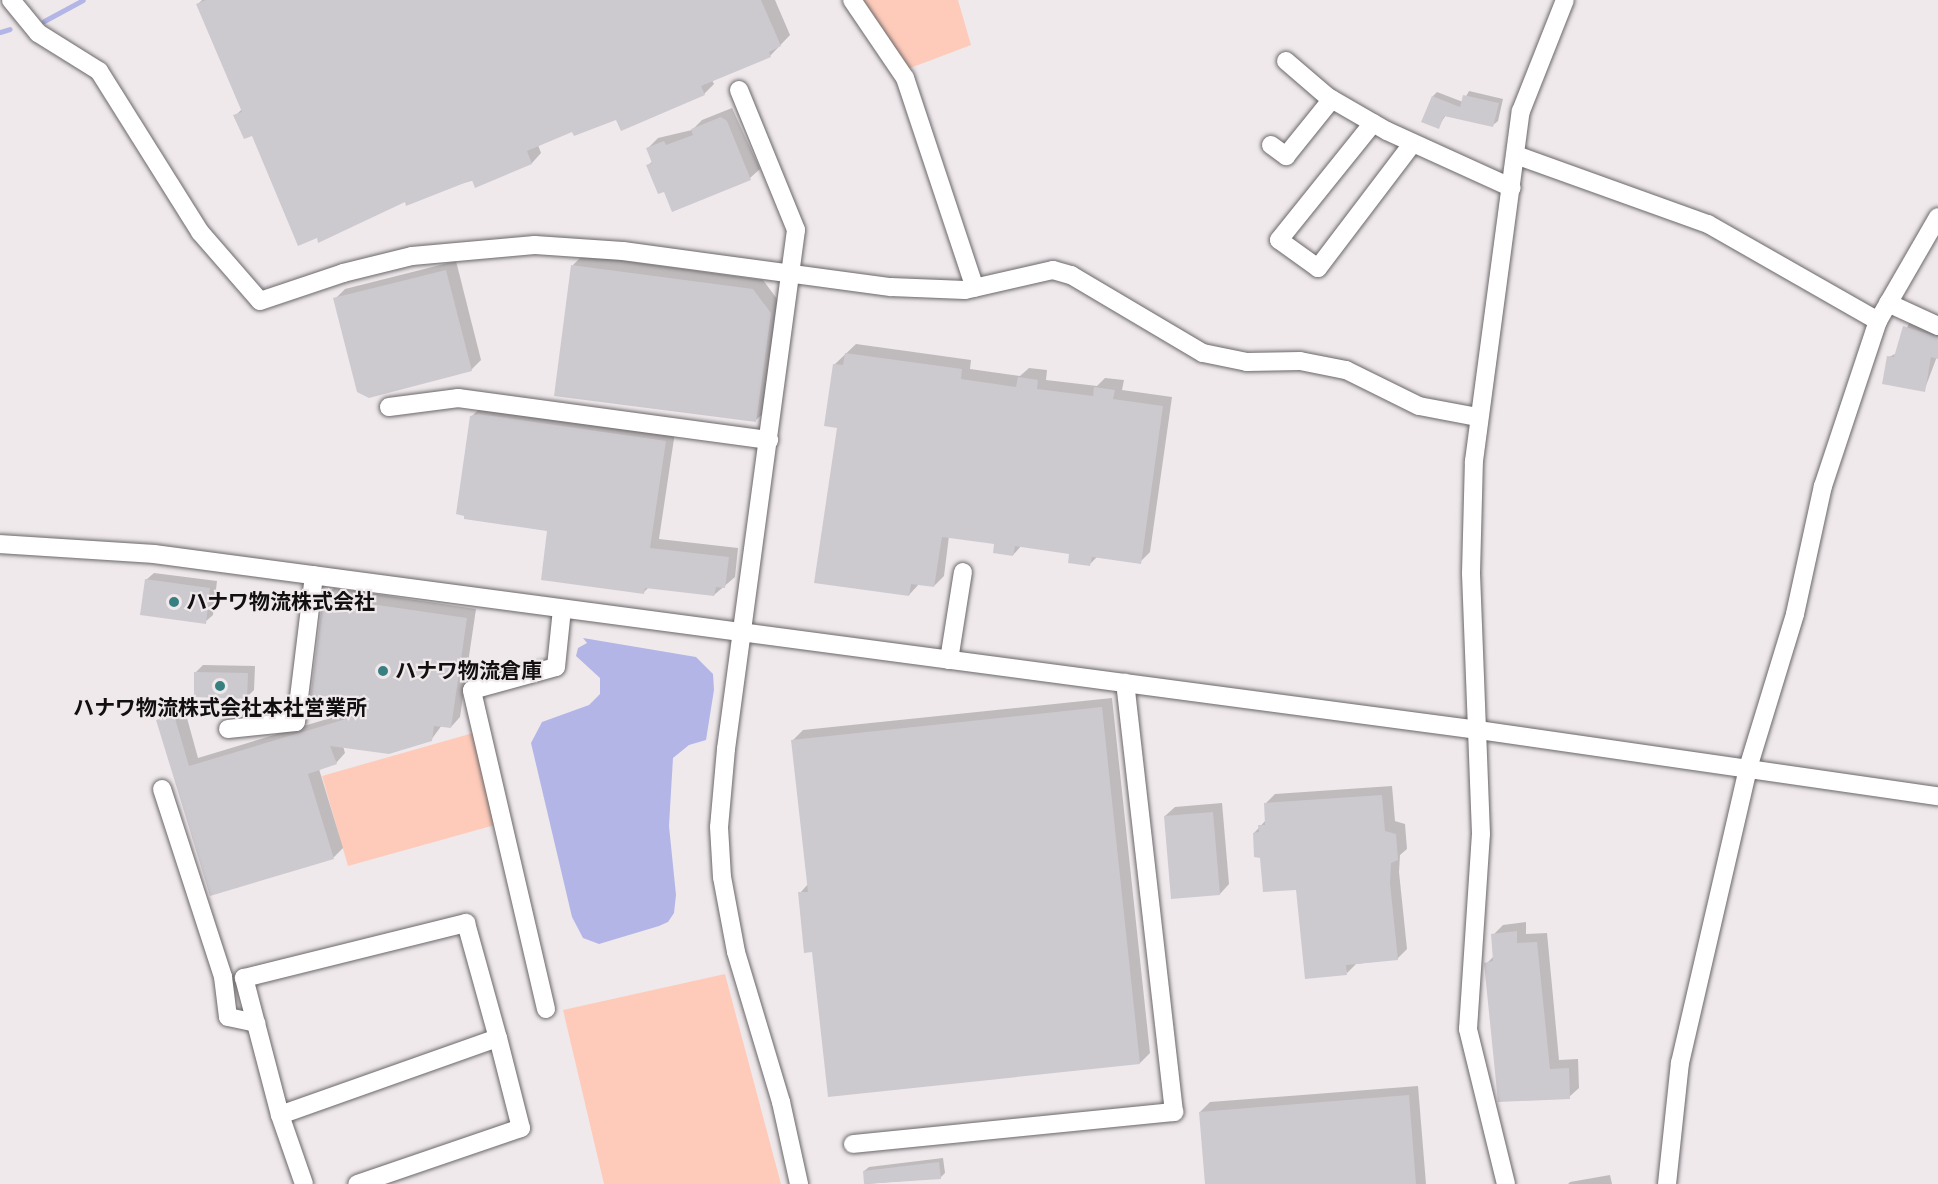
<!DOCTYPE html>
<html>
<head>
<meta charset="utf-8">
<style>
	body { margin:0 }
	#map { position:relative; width:1938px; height:1184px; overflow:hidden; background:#efe9ec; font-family:Helvetica,"Noto Sans JP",sans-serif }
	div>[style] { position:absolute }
	.green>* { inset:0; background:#fecbba }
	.water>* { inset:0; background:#b3b5e6 }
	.shadow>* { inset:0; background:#0003 }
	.stream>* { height:5px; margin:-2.5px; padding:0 2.5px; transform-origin:2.5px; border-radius:2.5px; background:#b3b5e6 }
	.building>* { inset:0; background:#cdcacf }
	.roads { filter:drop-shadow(0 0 2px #6b6769) drop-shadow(0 0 2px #6b6769) }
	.minor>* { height:18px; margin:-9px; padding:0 9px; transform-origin:9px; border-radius:9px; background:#fff }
	.dots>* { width:16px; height:16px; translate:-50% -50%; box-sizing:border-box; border:3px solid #efe9ec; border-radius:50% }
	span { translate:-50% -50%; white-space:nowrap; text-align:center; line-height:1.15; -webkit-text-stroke:4.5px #efe9ec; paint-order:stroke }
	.poi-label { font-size:21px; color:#110f10; font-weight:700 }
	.left { translate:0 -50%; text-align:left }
</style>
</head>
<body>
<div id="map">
	<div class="green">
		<div style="clip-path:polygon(863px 0,958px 0,971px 45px,905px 70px)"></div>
		<div style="clip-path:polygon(473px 733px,495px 825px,348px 866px,322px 776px)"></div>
		<div style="clip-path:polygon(725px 974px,781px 1184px,604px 1184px,563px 1010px)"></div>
	</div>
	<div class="water">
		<div style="clip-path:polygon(583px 638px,696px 657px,713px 674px,714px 690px,706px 740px,689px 745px,673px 758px,669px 826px,676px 895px,674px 913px,668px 922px,659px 926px,599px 944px,583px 938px,572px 917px,531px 743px,542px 722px,589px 705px,600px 694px,600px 678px,576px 656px,578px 648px,587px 643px)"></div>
	</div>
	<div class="shadow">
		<div style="clip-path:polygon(202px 0,775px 0,790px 35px,770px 56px,712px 80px,714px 84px,704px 94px,573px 130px,538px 145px,541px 153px,532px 163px,406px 200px,252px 134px,235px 116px,242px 109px,198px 4px)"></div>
		<div style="clip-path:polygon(1469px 91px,1503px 99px,1498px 121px,1493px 125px,1446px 115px,1438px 127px,1433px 96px,1437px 92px,1463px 102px)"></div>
		<div style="clip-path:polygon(732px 108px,760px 169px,750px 178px,665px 190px,648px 165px,653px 161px,648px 148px,658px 138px,692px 130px,702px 120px)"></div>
		<div style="clip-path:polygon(583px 255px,763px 280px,780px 303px,766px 411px,756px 420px,555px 394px,573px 265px)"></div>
		<div style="clip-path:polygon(456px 261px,481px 360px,471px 370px,335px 299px,345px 289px)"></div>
		<div style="clip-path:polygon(1909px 323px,1938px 331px,1938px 354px,1924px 391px,1889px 357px,1897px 353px)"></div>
		<div style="clip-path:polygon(856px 344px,971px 360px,970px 369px,1020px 376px,1029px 368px,1047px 370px,1046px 380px,1097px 386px,1105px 378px,1124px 380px,1122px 390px,1172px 397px,1150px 552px,1140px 562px,1098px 556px,1090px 564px,1071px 553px,1021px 546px,1013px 555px,996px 542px,949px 536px,944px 576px,934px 586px,919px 584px,909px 595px,839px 427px,834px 365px)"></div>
		<div style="clip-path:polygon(481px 407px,675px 432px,659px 539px,738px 548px,735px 577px,714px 595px,649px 587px,644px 592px,549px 530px,471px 417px)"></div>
		<div style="clip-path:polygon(154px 573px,217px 581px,213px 615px,205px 622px,146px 580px)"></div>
		<div style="clip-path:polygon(334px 588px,476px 609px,460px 717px,451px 727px,442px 725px,431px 740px,343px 746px,345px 753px,336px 763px,319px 769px,343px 848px,334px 857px,211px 894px,158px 721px,167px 711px,184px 707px,198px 758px,347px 713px,324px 597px)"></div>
		<div style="clip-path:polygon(203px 665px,255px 666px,254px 690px,247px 697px,196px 672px)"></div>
		<div style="clip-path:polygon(1112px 698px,1150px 1053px,1140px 1063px,800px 893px,808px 884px,793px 740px,803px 730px)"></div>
		<div style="clip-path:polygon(1392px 786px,1395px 821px,1405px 824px,1407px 849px,1400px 855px,1399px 872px,1407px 949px,1397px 959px,1356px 964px,1347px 973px,1297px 888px,1262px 857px,1254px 833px,1266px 820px,1265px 804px,1275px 794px)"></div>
		<div style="clip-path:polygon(1222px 803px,1229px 884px,1220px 894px,1165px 816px,1175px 807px)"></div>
		<div style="clip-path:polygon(1526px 922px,1526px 934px,1547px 933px,1559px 1060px,1578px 1059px,1579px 1088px,1569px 1097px,1499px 1101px,1486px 964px,1494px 956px,1493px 935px,1503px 925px)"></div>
		<div style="clip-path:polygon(1418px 1086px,1426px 1184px,1206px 1184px,1200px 1112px,1210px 1102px)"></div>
		<div style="clip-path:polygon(943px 1158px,945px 1173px,940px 1178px,866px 1184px,864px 1171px,869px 1167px)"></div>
		<div style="clip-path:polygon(1610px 1175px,1612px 1184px,1568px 1184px,1570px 1182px)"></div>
	</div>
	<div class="stream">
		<div style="left:44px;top:21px;width:44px;rotate:-28.3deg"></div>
		<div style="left:0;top:32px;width:10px;rotate:-17deg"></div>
	</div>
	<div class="building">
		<div style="clip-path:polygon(206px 0,761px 0,781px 46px,769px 52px,771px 57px,701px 86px,705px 95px,621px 131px,616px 120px,574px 136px,572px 132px,527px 151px,532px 164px,475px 188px,472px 180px,406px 206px,405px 202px,318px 243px,317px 238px,298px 246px,252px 136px,244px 139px,233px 115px,242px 112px,196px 4px)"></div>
		<div style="clip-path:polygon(1463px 95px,1499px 103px,1493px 127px,1444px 116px,1439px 129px,1421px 122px,1432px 96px,1460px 107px)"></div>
		<div style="clip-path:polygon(721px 117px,727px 121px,751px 180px,672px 212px,664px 192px,658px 194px,646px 165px,652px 163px,646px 148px,664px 141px,666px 145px,693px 135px,691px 129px)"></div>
		<div style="clip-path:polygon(571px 265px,753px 289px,771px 313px,756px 422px,554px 396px)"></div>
		<div style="clip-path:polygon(446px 270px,472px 371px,369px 398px,357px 392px,333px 298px)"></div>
		<div style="clip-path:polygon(1903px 326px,1938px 337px,1938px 359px,1931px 357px,1925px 392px,1882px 384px,1887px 356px,1894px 357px)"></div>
		<div style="clip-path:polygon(845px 353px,962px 369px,961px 379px,1016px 387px,1018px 377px,1038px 380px,1037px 389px,1093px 396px,1094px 387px,1115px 390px,1113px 399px,1163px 406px,1141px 564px,1092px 557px,1090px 566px,1068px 563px,1069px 554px,1015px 546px,1013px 556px,993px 553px,994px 544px,942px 537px,934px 587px,911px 584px,909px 596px,814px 583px,837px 428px,824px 426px,833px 364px,843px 365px)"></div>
		<div style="clip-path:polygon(479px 414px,666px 441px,650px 548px,729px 557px,725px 588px,716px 587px,714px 596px,645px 588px,644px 594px,541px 580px,547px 531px,464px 519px,464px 516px,456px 514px,470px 416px)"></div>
		<div style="clip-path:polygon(145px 579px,210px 588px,206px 624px,140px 615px)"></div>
		<div style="clip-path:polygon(323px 597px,467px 618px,451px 728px,434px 726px,432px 741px,389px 754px,330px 746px,337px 764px,308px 774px,334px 859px,210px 896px,156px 720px,174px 715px,189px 766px,356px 716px,309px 708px)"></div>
		<div style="clip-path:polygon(194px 672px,248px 673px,247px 699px,194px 697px)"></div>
		<div style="clip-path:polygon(1102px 707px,1140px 1064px,828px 1097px,812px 952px,804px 953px,798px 892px,808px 892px,791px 740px)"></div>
		<div style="clip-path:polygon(1382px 795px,1385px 831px,1396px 834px,1398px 860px,1391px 863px,1390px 883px,1398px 960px,1346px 965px,1347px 975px,1305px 979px,1296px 890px,1263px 892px,1260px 858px,1254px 857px,1253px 833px,1259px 832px,1258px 825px,1265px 825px,1264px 803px)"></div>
		<div style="clip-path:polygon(1213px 812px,1220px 895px,1171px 899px,1164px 816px)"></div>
		<div style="clip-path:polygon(1517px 931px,1517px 943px,1537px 942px,1550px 1069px,1569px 1068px,1570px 1099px,1498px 1102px,1484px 963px,1493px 961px,1491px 934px)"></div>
		<div style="clip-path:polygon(1409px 1095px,1416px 1184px,1205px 1184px,1199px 1112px)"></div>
		<div style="clip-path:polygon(939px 1162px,941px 1179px,864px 1184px,863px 1171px)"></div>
	</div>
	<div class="roads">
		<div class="minor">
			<div style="left:11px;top:0;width:43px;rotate:50.7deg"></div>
			<div style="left:38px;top:33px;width:72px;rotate:31.9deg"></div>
			<div style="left:99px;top:71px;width:190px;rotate:57.9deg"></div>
			<div style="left:200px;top:232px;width:91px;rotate:49deg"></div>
			<div style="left:260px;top:301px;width:88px;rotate:-18.6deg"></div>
			<div style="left:343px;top:273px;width:71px;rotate:-13.8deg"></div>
			<div style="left:412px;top:256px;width:123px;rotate:-5.1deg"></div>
			<div style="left:535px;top:245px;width:88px;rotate:3.9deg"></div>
			<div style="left:623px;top:251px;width:270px;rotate:7.7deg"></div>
			<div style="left:891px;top:287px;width:74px;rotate:2.3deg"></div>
			<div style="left:965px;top:290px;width:90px;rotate:-12.8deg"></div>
			<div style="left:1053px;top:270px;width:19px;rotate:16deg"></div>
			<div style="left:1071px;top:275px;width:153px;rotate:30.6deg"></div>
			<div style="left:1203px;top:353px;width:45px;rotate:11.6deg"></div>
			<div style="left:1247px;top:362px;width:53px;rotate:-1.1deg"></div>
			<div style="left:1300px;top:361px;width:47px;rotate:11.1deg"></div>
			<div style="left:1346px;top:370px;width:81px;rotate:26.3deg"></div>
			<div style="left:1419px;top:406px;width:60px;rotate:10.6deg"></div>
			<div style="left:852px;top:0;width:94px;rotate:55.8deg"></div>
			<div style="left:905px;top:78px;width:221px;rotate:71.6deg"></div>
			<div style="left:1286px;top:61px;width:55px;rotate:40.6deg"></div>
			<div style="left:1328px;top:97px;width:68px;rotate:30deg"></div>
			<div style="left:1387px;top:131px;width:137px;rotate:24.5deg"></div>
			<div style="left:739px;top:90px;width:151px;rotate:67.8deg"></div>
			<div style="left:796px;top:230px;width:524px;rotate:97.68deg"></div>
			<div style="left:726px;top:749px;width:78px;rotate:95.1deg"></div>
			<div style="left:719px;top:827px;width:50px;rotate:86.6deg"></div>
			<div style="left:722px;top:877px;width:76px;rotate:79.4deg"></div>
			<div style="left:736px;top:952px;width:157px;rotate:73.3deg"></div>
			<div style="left:781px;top:1102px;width:84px;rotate:77.6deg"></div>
			<div style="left:1373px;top:123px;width:150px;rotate:128.8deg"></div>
			<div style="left:1279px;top:240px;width:48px;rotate:35.7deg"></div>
			<div style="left:1318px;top:268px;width:156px;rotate:-52.8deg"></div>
			<div style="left:1271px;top:145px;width:19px;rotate:36deg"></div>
			<div style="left:1286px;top:156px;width:73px;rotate:-51.1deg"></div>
			<div style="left:1516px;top:155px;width:204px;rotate:19.8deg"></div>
			<div style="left:1708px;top:224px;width:196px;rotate:29.7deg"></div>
			<div style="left:1888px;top:303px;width:55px;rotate:24.7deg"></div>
			<div style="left:389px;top:407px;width:70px;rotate:-7.4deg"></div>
			<div style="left:458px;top:398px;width:314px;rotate:7.7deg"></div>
			<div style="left:0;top:544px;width:154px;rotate:3.7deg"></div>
			<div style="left:154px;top:554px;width:1336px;rotate:7.57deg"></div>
			<div style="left:1478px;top:730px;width:465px;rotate:8.2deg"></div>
			<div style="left:949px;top:660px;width:89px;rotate:-81deg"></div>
			<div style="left:228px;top:729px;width:68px;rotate:-5.9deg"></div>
			<div style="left:296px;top:722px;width:148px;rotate:-83deg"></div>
			<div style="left:162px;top:789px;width:198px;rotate:72deg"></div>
			<div style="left:223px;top:977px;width:40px;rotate:82.9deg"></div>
			<div style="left:228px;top:1017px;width:29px;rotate:12deg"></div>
			<div style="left:546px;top:1009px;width:327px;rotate:-103.1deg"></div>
			<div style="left:472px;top:690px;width:87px;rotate:-15.3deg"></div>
			<div style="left:556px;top:667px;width:58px;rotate:-84.1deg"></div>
			<div style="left:280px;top:1115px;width:142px;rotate:-104.7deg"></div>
			<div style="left:244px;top:978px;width:229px;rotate:-13.9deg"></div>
			<div style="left:466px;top:923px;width:119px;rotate:74.5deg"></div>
			<div style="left:853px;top:1144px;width:323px;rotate:-5.7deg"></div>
			<div style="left:1174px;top:1112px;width:432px;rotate:-96.5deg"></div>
			<div style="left:304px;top:1184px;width:73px;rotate:-109.2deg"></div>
			<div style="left:280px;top:1115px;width:231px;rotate:-19.5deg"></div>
			<div style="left:498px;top:1038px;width:93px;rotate:75.7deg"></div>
			<div style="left:521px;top:1128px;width:173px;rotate:161.1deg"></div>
			<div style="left:1506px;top:1184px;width:160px;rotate:-103.8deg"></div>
			<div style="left:1468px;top:1029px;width:195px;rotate:-86.2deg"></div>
			<div style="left:1481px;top:834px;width:261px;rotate:-92.2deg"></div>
			<div style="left:1471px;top:573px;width:112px;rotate:-88.5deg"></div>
			<div style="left:1474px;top:461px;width:353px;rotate:-82.4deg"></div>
			<div style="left:1521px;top:111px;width:119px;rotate:-68.4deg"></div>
			<div style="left:1667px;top:1184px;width:122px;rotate:-83.9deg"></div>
			<div style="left:1680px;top:1063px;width:303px;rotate:-77deg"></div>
			<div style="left:1748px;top:768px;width:161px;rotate:-73deg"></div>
			<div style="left:1795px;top:614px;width:131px;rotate:-77.7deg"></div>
			<div style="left:1823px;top:486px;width:174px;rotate:-71.6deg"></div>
			<div style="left:1878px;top:321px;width:120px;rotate:-60deg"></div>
		</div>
	</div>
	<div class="dots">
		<div style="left:174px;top:602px;background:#388080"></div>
		<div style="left:383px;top:671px;background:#388080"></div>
		<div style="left:220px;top:686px;background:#388080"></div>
	</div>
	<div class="poi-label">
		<span class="left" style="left:186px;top:602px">ハナワ物流株式会社</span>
		<span class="left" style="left:395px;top:671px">ハナワ物流倉庫</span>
		<span style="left:220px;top:708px">ハナワ物流株式会社本社営業所</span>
	</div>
</div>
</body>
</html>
